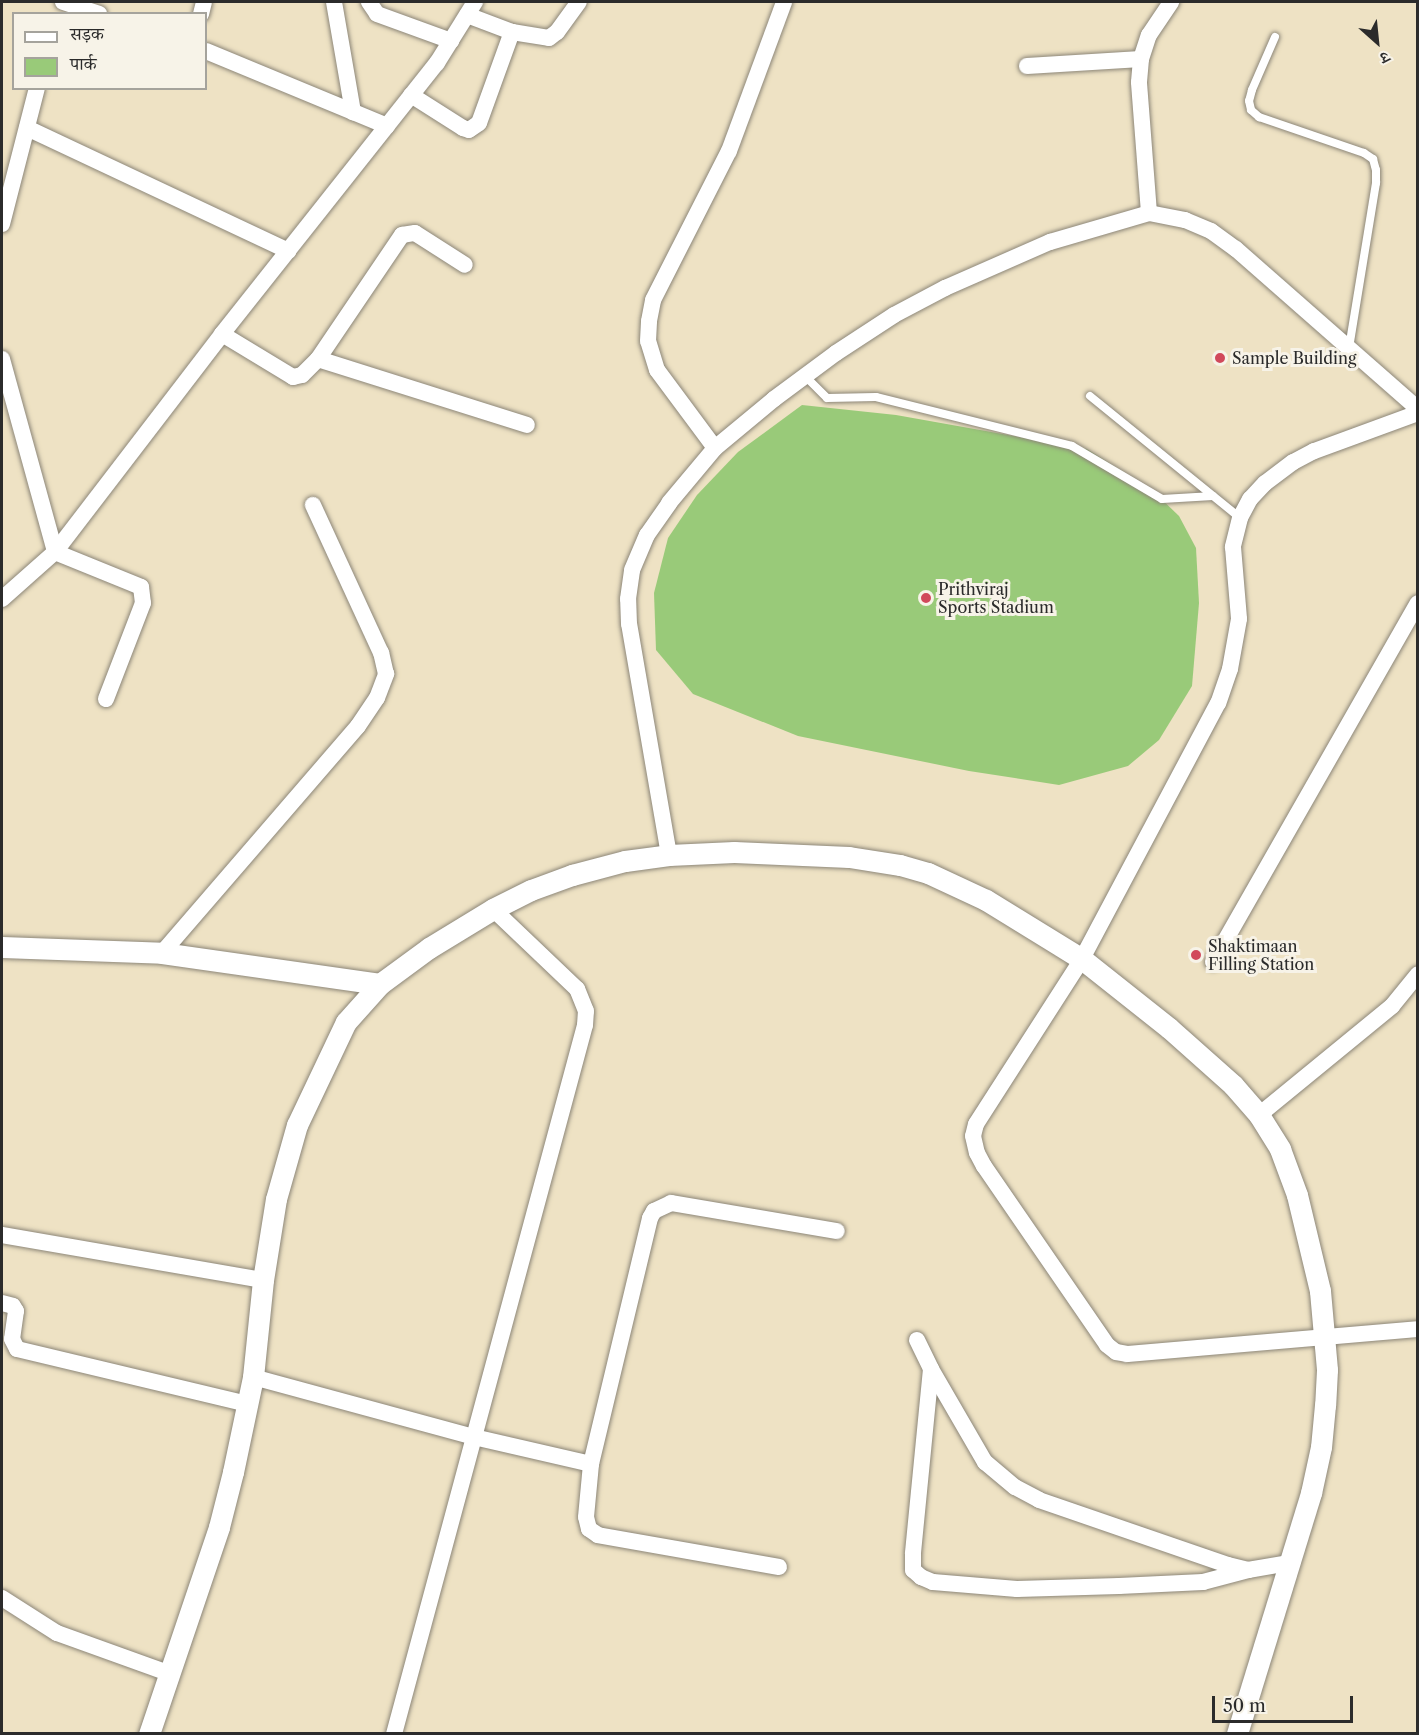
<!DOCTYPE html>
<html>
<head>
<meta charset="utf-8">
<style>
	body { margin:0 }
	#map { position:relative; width:1419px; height:1735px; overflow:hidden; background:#eee2c4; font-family:"Libre Caslon Text","Noto Serif Devanagari",serif }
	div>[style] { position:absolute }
	.green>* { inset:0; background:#99ca79 }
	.roads { filter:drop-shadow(0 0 2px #8c8678) drop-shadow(0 0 2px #8c8678) }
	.service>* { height:8px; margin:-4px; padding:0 4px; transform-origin:4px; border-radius:4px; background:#fff }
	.minor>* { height:16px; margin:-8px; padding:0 8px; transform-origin:8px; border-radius:8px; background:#fff }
	.tertiary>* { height:21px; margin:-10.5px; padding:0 10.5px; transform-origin:10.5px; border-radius:10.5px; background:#fff }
	.dots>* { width:16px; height:16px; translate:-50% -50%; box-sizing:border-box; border:3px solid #f7f3e8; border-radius:50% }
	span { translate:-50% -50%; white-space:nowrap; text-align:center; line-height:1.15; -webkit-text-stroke:6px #f7f3e8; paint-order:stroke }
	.poi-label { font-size:16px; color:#2b2b2b }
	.left { translate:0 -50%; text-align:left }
	.frame { position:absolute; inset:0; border:3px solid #2b2b2b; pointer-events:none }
	.legend { position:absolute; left:12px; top:12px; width:195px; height:78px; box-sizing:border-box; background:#f7f3e8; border:2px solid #a5a39c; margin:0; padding:8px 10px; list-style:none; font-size:18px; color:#2b2b2b }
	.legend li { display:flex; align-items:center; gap:12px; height:30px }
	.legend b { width:30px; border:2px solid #a5a39c }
	.north { position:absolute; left:1347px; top:12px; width:60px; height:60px; -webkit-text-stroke:4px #f7f3e8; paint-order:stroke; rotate:153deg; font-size:16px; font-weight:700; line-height:24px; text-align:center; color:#2b2b2b }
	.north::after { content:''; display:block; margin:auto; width:21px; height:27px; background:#2b2b2b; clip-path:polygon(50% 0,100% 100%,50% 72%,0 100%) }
	.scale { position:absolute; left:1212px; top:1696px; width:141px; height:27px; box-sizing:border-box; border:3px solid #2b2b2b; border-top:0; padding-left:8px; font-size:18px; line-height:21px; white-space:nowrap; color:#2b2b2b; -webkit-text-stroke:4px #f7f3e8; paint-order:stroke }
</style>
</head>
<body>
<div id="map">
	<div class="green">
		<div style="clip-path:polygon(802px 405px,896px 415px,1087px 449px,1152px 490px,1179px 516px,1196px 548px,1199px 603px,1192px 686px,1159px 740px,1128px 766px,1059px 785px,969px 771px,798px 736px,693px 694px,656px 650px,654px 593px,668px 538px,697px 495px,738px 452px)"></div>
	</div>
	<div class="roads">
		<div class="service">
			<div style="left:1275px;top:37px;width:58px;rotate:113.5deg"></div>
			<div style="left:1252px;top:90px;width:11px;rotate:105deg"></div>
			<div style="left:1249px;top:101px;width:9px;rotate:77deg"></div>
			<div style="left:1251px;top:110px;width:11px;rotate:41deg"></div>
			<div style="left:1259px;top:117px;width:111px;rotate:18.9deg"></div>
			<div style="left:1364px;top:153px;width:11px;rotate:34deg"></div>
			<div style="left:1373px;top:159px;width:11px;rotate:75deg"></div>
			<div style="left:1376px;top:170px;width:13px;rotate:90deg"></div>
			<div style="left:1376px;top:183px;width:166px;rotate:99.3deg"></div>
			<div style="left:805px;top:376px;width:31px;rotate:45deg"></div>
			<div style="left:827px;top:398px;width:49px;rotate:-1.2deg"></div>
			<div style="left:876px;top:397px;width:202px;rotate:14deg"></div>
			<div style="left:1072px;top:446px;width:104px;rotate:30.5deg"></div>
			<div style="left:1162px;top:499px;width:51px;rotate:-3.4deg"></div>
			<div style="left:1090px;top:396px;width:193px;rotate:39.1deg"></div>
		</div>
		<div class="minor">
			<div style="left:63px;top:2px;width:38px;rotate:18deg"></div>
			<div style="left:334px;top:2px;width:112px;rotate:80.2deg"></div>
			<div style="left:369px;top:2px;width:14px;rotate:56deg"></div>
			<div style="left:377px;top:14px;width:79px;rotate:20deg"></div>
			<div style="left:201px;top:14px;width:12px;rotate:-76deg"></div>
			<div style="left:512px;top:32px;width:37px;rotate:9deg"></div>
			<div style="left:549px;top:38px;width:10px;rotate:-37deg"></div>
			<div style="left:557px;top:32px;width:37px;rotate:-54deg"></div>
			<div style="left:206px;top:51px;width:196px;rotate:22.5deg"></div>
			<div style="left:1027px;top:66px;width:114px;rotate:-3.5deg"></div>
			<div style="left:411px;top:95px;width:62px;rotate:32.4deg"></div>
			<div style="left:463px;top:128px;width:6px;rotate:18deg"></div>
			<div style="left:469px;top:130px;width:12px;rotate:-35deg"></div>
			<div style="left:479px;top:123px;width:97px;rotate:-70.1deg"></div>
			<div style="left:512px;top:32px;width:48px;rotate:-159.3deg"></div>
			<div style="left:27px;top:128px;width:289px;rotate:25.2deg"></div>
			<div style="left:1149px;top:213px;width:131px;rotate:-94.4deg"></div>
			<div style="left:1139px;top:82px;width:23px;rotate:-85deg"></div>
			<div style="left:1141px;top:59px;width:25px;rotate:-72deg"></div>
			<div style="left:1149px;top:35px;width:40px;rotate:-56deg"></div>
			<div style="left:2px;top:224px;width:140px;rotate:-75.6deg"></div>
			<div style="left:222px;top:334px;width:83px;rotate:31.2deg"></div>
			<div style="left:293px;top:377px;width:9px;rotate:-13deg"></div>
			<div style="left:302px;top:375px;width:23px;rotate:-45deg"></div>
			<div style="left:318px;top:359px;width:150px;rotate:-55.9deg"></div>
			<div style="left:402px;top:235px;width:13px;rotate:-9deg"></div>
			<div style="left:415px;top:233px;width:59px;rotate:32.6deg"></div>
			<div style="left:2px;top:359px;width:200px;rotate:74.6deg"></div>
			<div style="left:55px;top:552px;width:93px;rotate:22.1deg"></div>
			<div style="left:141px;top:587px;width:16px;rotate:83deg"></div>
			<div style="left:143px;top:603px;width:103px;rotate:111.1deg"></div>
			<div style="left:318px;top:359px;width:219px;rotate:17.5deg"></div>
			<div style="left:1418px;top:413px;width:111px;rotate:159.9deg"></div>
			<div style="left:1314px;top:451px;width:24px;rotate:152deg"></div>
			<div style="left:1293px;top:462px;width:35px;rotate:143deg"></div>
			<div style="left:1265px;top:483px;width:22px;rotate:133deg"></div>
			<div style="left:1250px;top:499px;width:21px;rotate:118deg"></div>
			<div style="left:1240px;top:518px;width:30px;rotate:104deg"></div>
			<div style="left:1233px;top:547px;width:72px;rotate:85.2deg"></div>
			<div style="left:1239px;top:619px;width:51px;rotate:100.2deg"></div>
			<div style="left:1230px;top:669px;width:36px;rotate:109deg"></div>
			<div style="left:1218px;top:703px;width:290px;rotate:118deg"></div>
			<div style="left:1082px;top:959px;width:196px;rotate:122.7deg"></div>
			<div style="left:976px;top:1124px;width:12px;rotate:104deg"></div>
			<div style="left:973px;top:1136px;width:17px;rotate:77deg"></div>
			<div style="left:977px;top:1153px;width:15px;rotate:62deg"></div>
			<div style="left:984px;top:1166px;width:217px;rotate:55.5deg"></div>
			<div style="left:1107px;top:1345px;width:11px;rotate:38deg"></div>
			<div style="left:1116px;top:1352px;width:11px;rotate:10deg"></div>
			<div style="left:1127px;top:1354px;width:292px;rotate:-4.9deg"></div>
			<div style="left:715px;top:448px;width:97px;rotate:-126.6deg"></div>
			<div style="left:657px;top:370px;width:30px;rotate:-107deg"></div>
			<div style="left:648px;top:341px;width:20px;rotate:-87deg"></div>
			<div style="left:649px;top:321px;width:21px;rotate:-79deg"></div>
			<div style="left:653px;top:300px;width:167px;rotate:-63deg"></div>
			<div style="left:729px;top:151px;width:159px;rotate:-69.7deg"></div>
			<div style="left:2px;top:599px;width:71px;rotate:-41.6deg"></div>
			<div style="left:55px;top:552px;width:275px;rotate:-52.5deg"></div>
			<div style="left:222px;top:334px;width:346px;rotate:-51.6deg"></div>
			<div style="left:437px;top:63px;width:72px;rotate:-58.1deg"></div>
			<div style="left:669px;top:855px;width:234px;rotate:-99.8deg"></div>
			<div style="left:629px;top:624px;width:25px;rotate:-92deg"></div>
			<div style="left:628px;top:599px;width:29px;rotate:-82deg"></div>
			<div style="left:632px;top:570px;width:38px;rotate:-67deg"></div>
			<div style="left:647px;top:535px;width:39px;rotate:-55deg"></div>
			<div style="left:669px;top:503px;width:72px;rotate:-50.1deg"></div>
			<div style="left:715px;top:448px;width:77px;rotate:-39.7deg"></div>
			<div style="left:774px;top:399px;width:77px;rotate:-36.6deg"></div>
			<div style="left:836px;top:353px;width:69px;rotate:-33.2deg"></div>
			<div style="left:894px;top:315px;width:58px;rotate:-27.9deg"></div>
			<div style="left:945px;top:288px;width:115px;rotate:-23.7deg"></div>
			<div style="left:1050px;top:242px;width:103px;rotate:-16.3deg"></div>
			<div style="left:1149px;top:213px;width:37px;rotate:11deg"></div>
			<div style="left:1185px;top:220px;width:28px;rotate:23deg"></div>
			<div style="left:1211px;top:231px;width:31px;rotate:36deg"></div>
			<div style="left:1236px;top:249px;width:242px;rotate:41.3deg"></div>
			<div style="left:162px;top:953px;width:300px;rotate:-49.2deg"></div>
			<div style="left:358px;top:726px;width:34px;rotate:-56deg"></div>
			<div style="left:377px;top:698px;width:26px;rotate:-69deg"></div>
			<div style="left:386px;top:674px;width:22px;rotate:-103deg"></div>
			<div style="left:381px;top:653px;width:163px;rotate:-114.7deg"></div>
			<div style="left:1213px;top:962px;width:413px;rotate:-60.3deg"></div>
			<div style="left:1259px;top:1115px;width:172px;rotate:-39.3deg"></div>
			<div style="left:1392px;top:1006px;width:41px;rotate:-50.9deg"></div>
			<div style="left:2px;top:1235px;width:265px;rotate:9.8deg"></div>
			<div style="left:2px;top:1303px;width:11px;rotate:15deg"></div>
			<div style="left:13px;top:1306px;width:6px;rotate:59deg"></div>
			<div style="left:16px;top:1311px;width:28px;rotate:98deg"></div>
			<div style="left:12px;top:1339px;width:11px;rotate:63deg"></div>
			<div style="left:17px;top:1349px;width:237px;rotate:13.4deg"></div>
			<div style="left:917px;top:1340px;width:32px;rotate:64deg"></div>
			<div style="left:931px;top:1369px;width:186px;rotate:95.6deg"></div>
			<div style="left:913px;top:1554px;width:16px;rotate:90deg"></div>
			<div style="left:913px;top:1570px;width:11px;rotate:41deg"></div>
			<div style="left:921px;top:1577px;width:13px;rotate:23deg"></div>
			<div style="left:933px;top:1582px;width:84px;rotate:4.8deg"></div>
			<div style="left:1017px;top:1589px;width:102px;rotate:-1.7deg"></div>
			<div style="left:1119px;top:1586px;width:84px;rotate:-2.7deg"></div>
			<div style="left:1203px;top:1582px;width:47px;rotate:-14.9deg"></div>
			<div style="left:931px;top:1369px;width:108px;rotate:59.9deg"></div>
			<div style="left:985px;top:1462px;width:39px;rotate:40deg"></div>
			<div style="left:1015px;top:1487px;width:27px;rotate:28deg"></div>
			<div style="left:1039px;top:1500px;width:200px;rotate:19deg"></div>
			<div style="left:1228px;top:1565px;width:21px;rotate:14deg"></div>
			<div style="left:1248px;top:1570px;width:42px;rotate:-9.7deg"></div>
			<div style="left:253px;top:1377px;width:229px;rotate:15.2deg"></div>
			<div style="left:474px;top:1437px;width:120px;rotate:13deg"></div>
			<div style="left:779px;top:1567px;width:184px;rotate:-170deg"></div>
			<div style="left:598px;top:1535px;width:11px;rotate:-146deg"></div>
			<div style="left:589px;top:1529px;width:12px;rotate:-104deg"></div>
			<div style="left:586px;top:1517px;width:53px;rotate:-84.6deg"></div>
			<div style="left:591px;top:1464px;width:253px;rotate:-76.5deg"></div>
			<div style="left:650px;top:1218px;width:8px;rotate:-60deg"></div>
			<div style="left:654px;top:1211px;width:19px;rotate:-25deg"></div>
			<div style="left:671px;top:1203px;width:168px;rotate:9.6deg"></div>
			<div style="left:2px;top:1598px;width:65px;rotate:32.5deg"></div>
			<div style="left:57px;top:1633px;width:121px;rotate:19.8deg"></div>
			<div style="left:394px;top:1734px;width:734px;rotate:-74.92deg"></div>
			<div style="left:585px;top:1025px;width:14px;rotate:-86deg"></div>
			<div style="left:586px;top:1011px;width:24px;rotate:-112deg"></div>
			<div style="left:577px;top:989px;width:116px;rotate:-136.4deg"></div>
		</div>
		<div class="tertiary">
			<div style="left:2px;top:947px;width:160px;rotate:2.1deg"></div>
			<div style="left:162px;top:953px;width:220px;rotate:8.1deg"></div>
			<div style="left:149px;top:1734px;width:219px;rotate:-71.3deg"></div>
			<div style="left:219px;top:1527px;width:57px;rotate:-75.7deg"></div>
			<div style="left:233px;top:1472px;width:97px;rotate:-78.1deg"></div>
			<div style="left:253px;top:1377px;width:98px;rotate:-84.1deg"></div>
			<div style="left:263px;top:1280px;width:82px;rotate:-80.9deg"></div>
			<div style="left:276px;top:1199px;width:77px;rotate:-74.2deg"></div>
			<div style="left:297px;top:1125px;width:114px;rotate:-64.6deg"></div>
			<div style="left:346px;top:1022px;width:51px;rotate:-48.2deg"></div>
			<div style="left:380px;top:984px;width:61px;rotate:-36.3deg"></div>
			<div style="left:429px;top:948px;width:75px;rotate:-31.4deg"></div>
			<div style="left:493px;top:909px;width:42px;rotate:-26.6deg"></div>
			<div style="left:531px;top:890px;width:44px;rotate:-20.1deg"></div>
			<div style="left:572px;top:875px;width:55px;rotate:-14.8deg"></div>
			<div style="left:625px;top:861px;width:44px;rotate:-7.8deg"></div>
			<div style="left:669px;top:855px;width:65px;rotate:-2.6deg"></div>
			<div style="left:734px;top:852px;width:115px;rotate:2.5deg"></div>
			<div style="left:849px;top:857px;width:52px;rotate:8.9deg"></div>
			<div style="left:900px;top:865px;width:29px;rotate:16deg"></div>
			<div style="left:928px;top:873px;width:64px;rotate:25deg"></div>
			<div style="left:986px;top:900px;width:113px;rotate:31.6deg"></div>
			<div style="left:1082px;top:959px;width:111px;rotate:38.4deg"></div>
			<div style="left:1169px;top:1028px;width:86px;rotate:41.7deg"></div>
			<div style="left:1233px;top:1085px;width:40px;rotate:49deg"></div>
			<div style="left:1259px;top:1115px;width:40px;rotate:58deg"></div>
			<div style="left:1280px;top:1149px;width:49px;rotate:69.7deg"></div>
			<div style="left:1297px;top:1195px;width:99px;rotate:76.5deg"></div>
			<div style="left:1320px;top:1291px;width:79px;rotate:84.9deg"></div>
			<div style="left:1327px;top:1370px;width:35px;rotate:93deg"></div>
			<div style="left:1325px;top:1405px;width:42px;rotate:95.4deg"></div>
			<div style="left:1321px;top:1447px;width:47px;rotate:102.3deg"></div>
			<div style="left:1311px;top:1493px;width:252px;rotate:107.1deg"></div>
		</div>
	</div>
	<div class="dots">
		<div style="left:1220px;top:358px;background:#d1495b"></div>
		<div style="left:926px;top:598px;background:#d1495b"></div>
		<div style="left:1196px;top:955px;background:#d1495b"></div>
	</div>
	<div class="poi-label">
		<span class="left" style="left:1232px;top:358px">Sample Building</span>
		<span class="left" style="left:938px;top:598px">Prithviraj<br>Sports Stadium</span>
		<span class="left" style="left:1208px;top:955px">Shaktimaan<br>Filling Station</span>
	</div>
	<div class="frame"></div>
	<ul class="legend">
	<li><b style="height:8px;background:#fff"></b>सड़क</li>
	<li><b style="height:16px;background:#99ca79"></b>पार्क</li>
	</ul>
	<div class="north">उ</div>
	<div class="scale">50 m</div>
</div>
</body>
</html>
